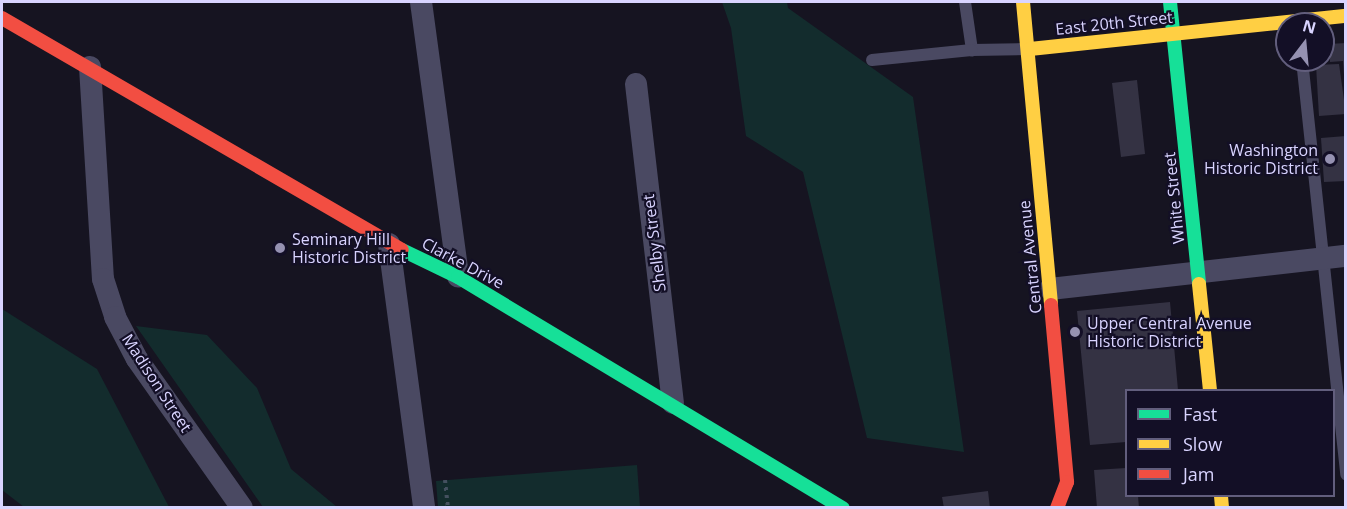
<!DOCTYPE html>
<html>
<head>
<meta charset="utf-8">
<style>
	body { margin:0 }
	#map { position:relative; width:1347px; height:509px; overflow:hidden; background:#161421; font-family:"Open Sans",sans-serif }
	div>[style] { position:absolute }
	.green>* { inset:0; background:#132c2d }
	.building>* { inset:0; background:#343243 }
	.path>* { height:4px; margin-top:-2px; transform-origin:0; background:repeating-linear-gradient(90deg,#44505f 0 3px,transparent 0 7.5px) }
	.lane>* { height:12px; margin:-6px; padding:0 6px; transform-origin:6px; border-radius:6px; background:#4a4962 }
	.street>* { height:22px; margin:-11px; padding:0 11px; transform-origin:11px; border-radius:11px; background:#4a4962 }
	.fast>* { height:14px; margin:-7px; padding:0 7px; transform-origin:7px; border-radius:7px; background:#16e098 }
	.slow>* { height:14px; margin:-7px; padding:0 7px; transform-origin:7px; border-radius:7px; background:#ffcf43 }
	.jam>* { height:14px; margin:-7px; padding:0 7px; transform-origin:7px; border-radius:7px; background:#f24e42 }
	.dots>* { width:16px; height:16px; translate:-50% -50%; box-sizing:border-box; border:3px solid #130f26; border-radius:50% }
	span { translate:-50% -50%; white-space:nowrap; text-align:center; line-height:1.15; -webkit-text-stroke:4.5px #130f26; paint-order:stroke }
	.street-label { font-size:16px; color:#d9d4ff }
	.poi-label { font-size:16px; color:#d9d4ff }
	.right { translate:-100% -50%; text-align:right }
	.left { translate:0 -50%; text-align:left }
	.frame { position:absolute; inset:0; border:3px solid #d9d4ff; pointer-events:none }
	.legend { position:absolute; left:1125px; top:389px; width:210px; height:108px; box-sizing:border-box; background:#130f26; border:2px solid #625e7d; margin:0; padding:8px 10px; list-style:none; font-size:18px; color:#d9d4ff }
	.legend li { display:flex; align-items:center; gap:12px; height:30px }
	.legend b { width:30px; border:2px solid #625e7d }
	.north { position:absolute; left:1275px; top:12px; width:60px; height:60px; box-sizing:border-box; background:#130f26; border:2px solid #625e7d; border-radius:50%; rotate:16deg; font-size:16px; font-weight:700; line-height:24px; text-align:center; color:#d9d4ff }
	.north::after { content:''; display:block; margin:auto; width:21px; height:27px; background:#9591b1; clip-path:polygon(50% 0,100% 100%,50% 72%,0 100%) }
</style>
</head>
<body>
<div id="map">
	<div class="green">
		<div style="clip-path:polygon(722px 2px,787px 2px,788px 8px,913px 97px,964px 452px,867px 438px,803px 172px,746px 136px,731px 28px)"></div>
		<div style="clip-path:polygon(2px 309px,97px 369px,169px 507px,24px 507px,2px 490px)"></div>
		<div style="clip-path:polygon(136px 326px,207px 335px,257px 388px,291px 469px,337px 507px,263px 507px)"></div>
		<div style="clip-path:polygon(637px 465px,640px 507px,438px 507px,436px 481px)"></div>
	</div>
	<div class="building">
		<div style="clip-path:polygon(1346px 43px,1346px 75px,1344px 75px,1343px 61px,1330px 62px,1329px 44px)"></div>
		<div style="clip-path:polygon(1339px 64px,1346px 114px,1319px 116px,1316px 65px)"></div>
		<div style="clip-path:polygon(1137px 80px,1145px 154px,1121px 157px,1112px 83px)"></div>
		<div style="clip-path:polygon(1346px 136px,1346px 181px,1324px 182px,1321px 138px)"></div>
		<div style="clip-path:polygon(1170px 302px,1178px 390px,1126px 390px,1126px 442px,1090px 445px,1077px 311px)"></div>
		<div style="clip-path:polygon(1126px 468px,1126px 496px,1138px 496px,1139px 508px,1097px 508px,1094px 470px)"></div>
		<div style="clip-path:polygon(988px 491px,990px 508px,944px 508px,942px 497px)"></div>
	</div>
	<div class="path">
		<div style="left:445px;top:480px;width:28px;rotate:84deg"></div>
	</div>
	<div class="lane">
		<div style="left:965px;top:2px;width:49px;rotate:81.7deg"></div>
		<div style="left:972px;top:50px;width:55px;rotate:-1deg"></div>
		<div style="left:872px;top:60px;width:100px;rotate:-5.7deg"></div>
		<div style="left:1302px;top:60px;width:417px;rotate:83.9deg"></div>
	</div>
	<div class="street">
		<div style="left:421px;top:2px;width:277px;rotate:82.3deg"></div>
		<div style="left:90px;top:67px;width:212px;rotate:86.5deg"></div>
		<div style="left:103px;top:279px;width:40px;rotate:72deg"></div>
		<div style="left:115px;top:317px;width:47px;rotate:62.4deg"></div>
		<div style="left:137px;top:359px;width:182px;rotate:54.8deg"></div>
		<div style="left:636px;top:84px;width:321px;rotate:83.4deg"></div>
		<div style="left:389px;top:244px;width:266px;rotate:82.4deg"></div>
		<div style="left:1050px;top:289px;width:298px;rotate:-6.4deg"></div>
	</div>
	<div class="fast">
		<div style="left:1170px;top:2px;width:283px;rotate:84.1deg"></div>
		<div style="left:402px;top:250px;width:62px;rotate:25.7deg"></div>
		<div style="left:458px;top:277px;width:449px;rotate:31deg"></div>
	</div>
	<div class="slow">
		<div style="left:1023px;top:2px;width:304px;rotate:84.7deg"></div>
		<div style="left:1030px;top:49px;width:318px;rotate:-6deg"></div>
		<div style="left:1199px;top:284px;width:107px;rotate:84.1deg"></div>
		<div style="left:1221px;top:496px;width:12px;rotate:85deg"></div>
	</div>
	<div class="jam">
		<div style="left:2px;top:18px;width:462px;rotate:30.1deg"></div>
		<div style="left:1051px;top:305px;width:178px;rotate:84.8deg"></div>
		<div style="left:1067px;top:482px;width:28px;rotate:111deg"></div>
	</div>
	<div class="dots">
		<div style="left:1330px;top:159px;background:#9591b1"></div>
		<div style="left:280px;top:248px;background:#9591b1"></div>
		<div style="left:1075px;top:332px;background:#9591b1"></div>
	</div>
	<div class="street-label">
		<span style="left:1114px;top:23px;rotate:-6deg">East 20th Street</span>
		<span style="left:1174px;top:198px;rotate:-96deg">White Street</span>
		<span style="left:654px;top:243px;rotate:-97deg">Shelby Street</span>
		<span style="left:1030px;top:257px;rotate:-96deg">Central Avenue</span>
		<span style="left:463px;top:263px;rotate:28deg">Clarke Drive</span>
		<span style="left:157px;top:383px;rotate:57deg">Madison Street</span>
	</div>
	<div class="poi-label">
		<span class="right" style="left:1318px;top:159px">Washington<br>Historic District</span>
		<span class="left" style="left:292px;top:248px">Seminary Hill<br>Historic District</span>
		<span class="left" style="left:1087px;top:332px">Upper Central Avenue<br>Historic District</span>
	</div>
	<div class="frame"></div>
	<ul class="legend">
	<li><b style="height:8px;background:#16e098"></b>Fast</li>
	<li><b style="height:8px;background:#ffcf43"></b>Slow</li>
	<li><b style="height:8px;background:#f24e42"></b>Jam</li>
	</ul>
	<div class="north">N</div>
</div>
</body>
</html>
